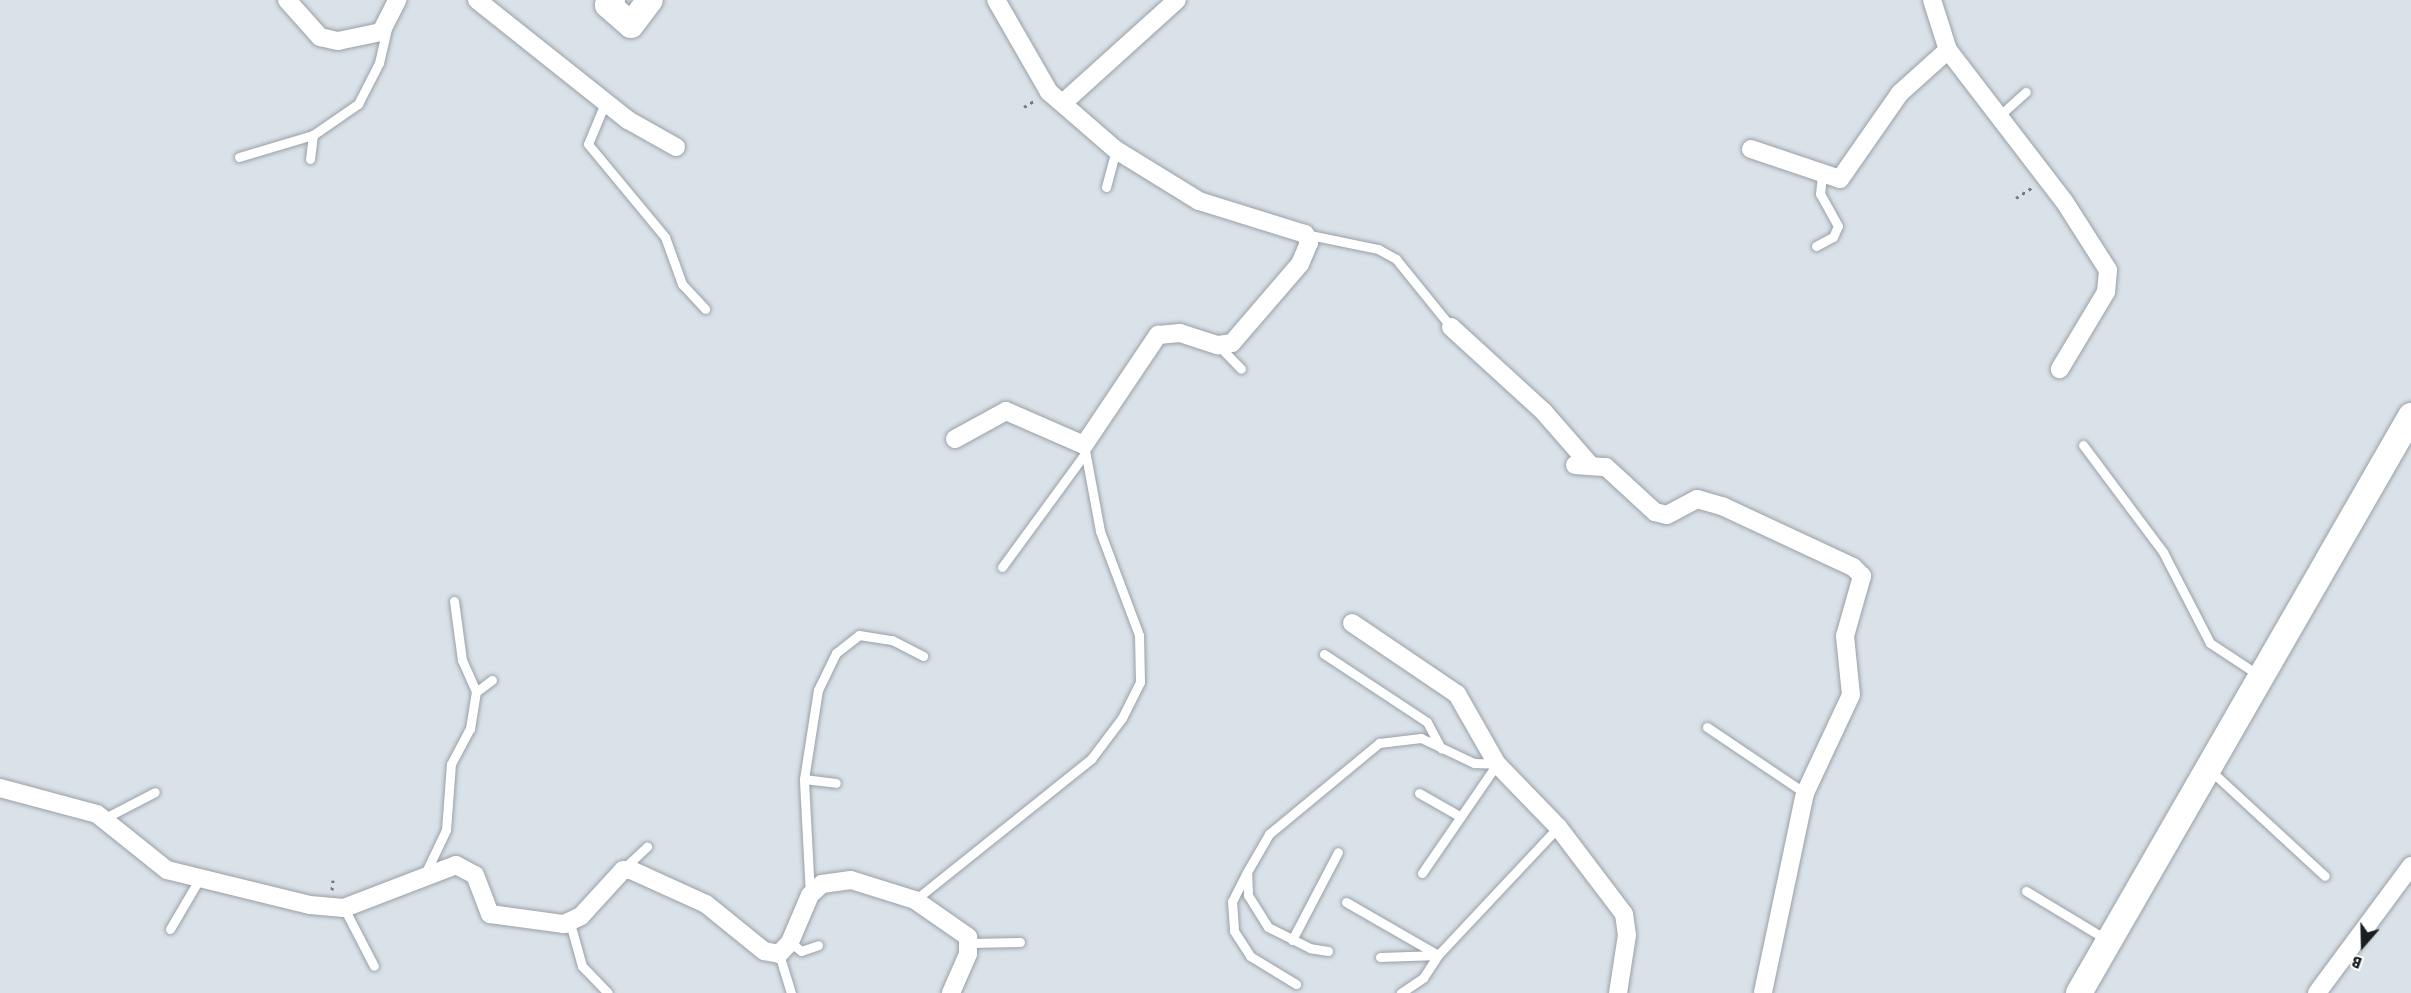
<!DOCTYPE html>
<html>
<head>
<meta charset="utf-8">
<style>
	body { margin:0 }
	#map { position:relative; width:2411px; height:993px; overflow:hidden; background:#dae2e9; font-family:"Fira Sans Condensed",sans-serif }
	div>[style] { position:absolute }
	.path>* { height:3px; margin-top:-1.5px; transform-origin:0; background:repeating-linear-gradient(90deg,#74797e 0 3px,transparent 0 7.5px) }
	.roads { filter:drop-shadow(0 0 2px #99a0a6) drop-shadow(0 0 2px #99a0a6) }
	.lane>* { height:9px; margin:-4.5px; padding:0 4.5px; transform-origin:4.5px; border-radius:4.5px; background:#fff }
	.street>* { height:18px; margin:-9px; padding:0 9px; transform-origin:9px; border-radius:9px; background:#fff }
	.secondary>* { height:26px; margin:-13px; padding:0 13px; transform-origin:13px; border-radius:13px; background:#fff }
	span { translate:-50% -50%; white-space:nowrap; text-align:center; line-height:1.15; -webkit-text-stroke:4.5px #fff; paint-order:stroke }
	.north { position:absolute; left:2333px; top:915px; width:60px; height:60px; -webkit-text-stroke:4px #fff; paint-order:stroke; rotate:200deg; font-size:16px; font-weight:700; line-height:24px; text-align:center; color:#1b1e20 }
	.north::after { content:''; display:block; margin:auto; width:21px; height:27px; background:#1b1e20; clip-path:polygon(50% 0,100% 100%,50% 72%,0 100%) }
</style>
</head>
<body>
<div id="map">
	<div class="path">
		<div style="left:1024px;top:107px;width:12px;rotate:-31deg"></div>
		<div style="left:2016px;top:198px;width:20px;rotate:-33deg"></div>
		<div style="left:332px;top:890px;width:10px;rotate:-84deg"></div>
	</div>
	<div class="roads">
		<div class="lane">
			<div style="left:605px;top:103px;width:44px;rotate:112.5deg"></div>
			<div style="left:588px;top:144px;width:121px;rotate:50.4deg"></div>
			<div style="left:665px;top:237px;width:50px;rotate:70.1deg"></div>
			<div style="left:682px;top:284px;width:34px;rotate:47deg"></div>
			<div style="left:1999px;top:116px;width:36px;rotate:-42deg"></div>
			<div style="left:239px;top:157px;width:77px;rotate:-16.6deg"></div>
			<div style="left:313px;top:135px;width:55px;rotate:-34.6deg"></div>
			<div style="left:358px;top:104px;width:46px;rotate:-62.9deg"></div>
			<div style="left:379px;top:63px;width:35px;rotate:-77deg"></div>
			<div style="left:310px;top:159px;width:24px;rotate:-83deg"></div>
			<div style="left:1106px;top:187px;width:38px;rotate:-75deg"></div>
			<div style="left:1305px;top:234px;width:75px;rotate:11.6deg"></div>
			<div style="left:1378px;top:249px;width:21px;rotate:29deg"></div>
			<div style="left:1396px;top:259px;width:87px;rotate:51deg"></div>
			<div style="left:1816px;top:246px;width:19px;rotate:-28deg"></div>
			<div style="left:1833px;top:237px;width:12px;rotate:-66deg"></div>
			<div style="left:1838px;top:226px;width:37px;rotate:-119deg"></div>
			<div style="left:1820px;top:194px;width:20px;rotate:-84deg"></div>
			<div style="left:1218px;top:345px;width:33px;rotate:46deg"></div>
			<div style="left:2083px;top:445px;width:134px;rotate:53.2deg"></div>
			<div style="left:2163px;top:552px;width:102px;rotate:62.7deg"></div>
			<div style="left:2210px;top:643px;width:60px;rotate:33.4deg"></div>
			<div style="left:1002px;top:567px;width:139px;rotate:-53.8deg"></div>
			<div style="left:454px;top:601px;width:60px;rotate:82.3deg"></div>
			<div style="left:462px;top:660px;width:35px;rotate:66deg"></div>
			<div style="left:1324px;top:654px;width:123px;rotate:33.4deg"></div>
			<div style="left:1427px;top:722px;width:30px;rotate:62deg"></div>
			<div style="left:1707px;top:727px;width:118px;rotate:34deg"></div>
			<div style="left:2210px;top:770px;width:156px;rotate:42.7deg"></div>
			<div style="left:804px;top:779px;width:32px;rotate:7deg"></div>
			<div style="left:1419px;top:793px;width:48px;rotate:29.7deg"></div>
			<div style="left:105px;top:818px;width:56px;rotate:-27.5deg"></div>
			<div style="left:623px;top:869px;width:33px;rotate:-43deg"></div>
			<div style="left:1422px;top:873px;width:132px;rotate:-55.5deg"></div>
			<div style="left:425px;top:874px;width:49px;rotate:-64.5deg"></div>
			<div style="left:446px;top:830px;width:66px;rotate:-85.7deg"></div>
			<div style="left:451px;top:764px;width:40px;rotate:-62deg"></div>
			<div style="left:470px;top:729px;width:37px;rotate:-81deg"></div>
			<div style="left:476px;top:692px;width:20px;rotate:-37deg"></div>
			<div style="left:1246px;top:874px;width:30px;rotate:117deg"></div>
			<div style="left:1232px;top:901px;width:30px;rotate:86deg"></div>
			<div style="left:1234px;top:931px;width:30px;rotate:57deg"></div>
			<div style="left:1250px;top:956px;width:54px;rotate:31.3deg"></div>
			<div style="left:2026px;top:891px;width:97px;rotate:31.1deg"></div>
			<div style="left:810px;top:895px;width:116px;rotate:-93deg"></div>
			<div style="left:804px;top:779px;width:90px;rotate:-81.1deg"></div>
			<div style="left:818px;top:690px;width:41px;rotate:-64.1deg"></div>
			<div style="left:836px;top:653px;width:29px;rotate:-38deg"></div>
			<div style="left:859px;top:635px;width:33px;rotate:9deg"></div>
			<div style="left:892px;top:640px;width:35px;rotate:27deg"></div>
			<div style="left:915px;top:900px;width:226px;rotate:-38.7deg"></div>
			<div style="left:1091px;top:759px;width:51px;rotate:-52.9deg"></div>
			<div style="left:1122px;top:718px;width:40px;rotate:-63.4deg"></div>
			<div style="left:1140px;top:682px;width:47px;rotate:-91.2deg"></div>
			<div style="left:1139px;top:635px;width:111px;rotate:-110.6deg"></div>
			<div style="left:1100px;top:531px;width:87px;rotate:-100.5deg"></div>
			<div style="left:1346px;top:902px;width:106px;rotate:29.9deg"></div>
			<div style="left:1438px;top:955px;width:27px;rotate:123deg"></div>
			<div style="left:1423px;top:978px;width:27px;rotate:146deg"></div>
			<div style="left:344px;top:908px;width:65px;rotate:62.7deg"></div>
			<div style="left:570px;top:923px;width:45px;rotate:74.4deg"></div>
			<div style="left:582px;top:966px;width:37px;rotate:46deg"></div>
			<div style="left:170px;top:929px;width:56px;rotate:-59.7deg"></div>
			<div style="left:1292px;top:940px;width:99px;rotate:-62.4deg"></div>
			<div style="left:790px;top:942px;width:14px;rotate:39deg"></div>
			<div style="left:801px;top:951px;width:18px;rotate:-19deg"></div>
			<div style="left:970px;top:943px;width:50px;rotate:-1.1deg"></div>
			<div style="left:1328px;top:951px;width:18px;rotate:-171deg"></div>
			<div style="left:1310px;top:948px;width:47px;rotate:-153.4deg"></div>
			<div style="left:1268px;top:927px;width:38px;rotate:-122deg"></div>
			<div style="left:1248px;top:895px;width:23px;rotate:-92deg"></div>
			<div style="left:1247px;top:872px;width:44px;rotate:-59.9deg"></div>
			<div style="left:1269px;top:834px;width:143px;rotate:-39.6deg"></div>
			<div style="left:1379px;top:743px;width:42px;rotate:-6.8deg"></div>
			<div style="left:1421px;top:738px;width:59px;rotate:25.3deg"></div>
			<div style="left:1474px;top:763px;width:23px;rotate:2deg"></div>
			<div style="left:779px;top:954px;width:41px;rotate:72.9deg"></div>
			<div style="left:1380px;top:957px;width:58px;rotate:-2deg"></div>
			<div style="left:1438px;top:955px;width:175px;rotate:-46.8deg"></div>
		</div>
		<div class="street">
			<div style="left:287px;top:0;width:50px;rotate:48.3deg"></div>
			<div style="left:320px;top:37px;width:18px;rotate:13deg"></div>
			<div style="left:338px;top:41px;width:44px;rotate:-11.8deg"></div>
			<div style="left:381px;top:32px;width:36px;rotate:-63deg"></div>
			<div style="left:477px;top:0;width:193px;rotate:38.5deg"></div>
			<div style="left:628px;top:120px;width:55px;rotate:29.4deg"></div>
			<div style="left:1932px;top:0;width:52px;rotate:72.3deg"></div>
			<div style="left:1948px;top:50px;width:190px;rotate:52.5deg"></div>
			<div style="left:2064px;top:201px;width:82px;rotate:57.5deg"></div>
			<div style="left:2108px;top:270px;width:22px;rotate:95deg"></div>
			<div style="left:2106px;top:292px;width:90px;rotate:120.9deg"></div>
			<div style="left:1064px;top:102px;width:152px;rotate:-42.1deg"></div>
			<div style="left:1751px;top:149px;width:94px;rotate:18.6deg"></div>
			<div style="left:1840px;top:179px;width:105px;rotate:-55.1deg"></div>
			<div style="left:1900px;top:93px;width:64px;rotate:-41.9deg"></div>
			<div style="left:1451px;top:327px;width:125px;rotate:42.4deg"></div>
			<div style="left:1543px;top:411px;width:73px;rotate:48.9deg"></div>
			<div style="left:955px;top:439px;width:58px;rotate:-28.8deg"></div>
			<div style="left:1006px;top:411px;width:85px;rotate:23.6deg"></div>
			<div style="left:1084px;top:445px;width:133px;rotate:-56.1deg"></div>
			<div style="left:1158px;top:335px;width:22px;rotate:-5deg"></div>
			<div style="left:1180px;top:333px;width:40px;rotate:18deg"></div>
			<div style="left:1218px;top:345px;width:14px;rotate:-8deg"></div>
			<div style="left:1232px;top:343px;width:104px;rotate:-49.3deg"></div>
			<div style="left:1300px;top:264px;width:23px;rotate:-67deg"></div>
			<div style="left:1309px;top:243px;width:10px;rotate:-114deg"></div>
			<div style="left:1305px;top:234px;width:111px;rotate:-162.7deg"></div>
			<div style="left:1199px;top:201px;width:97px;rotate:-148.4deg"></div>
			<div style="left:1116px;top:150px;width:89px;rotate:-139.1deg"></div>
			<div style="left:1049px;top:92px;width:106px;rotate:-119.9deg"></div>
			<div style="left:1575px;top:465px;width:31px;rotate:4deg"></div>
			<div style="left:1606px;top:467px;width:67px;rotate:42.6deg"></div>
			<div style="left:1655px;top:512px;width:12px;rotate:14deg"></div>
			<div style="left:1667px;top:515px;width:34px;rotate:-28deg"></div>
			<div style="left:1697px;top:499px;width:26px;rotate:16deg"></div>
			<div style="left:1722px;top:506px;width:145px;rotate:25deg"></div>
			<div style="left:1853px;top:567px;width:13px;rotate:45deg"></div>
			<div style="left:1862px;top:576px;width:62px;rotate:105.8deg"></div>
			<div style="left:1845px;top:636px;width:59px;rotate:84.2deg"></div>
			<div style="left:1851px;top:695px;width:108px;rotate:115.1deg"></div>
			<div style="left:1805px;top:793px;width:204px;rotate:101.9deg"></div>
			<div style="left:1352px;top:623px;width:127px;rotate:34.1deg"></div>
			<div style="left:1457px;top:694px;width:81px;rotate:60.3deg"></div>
			<div style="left:1497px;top:764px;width:88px;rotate:45.9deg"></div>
			<div style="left:1558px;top:827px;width:109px;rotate:52.8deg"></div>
			<div style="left:1624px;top:914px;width:21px;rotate:82deg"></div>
			<div style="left:1627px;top:935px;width:59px;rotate:98.8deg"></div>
			<div style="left:0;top:788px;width:100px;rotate:15deg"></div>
			<div style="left:97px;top:814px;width:90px;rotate:38.7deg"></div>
			<div style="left:167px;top:870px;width:147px;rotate:13.8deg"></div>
			<div style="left:310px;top:905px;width:34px;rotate:5deg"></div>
			<div style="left:344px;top:908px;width:120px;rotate:-21deg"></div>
			<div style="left:456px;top:865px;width:21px;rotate:28deg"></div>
			<div style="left:475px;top:875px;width:42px;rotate:69deg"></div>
			<div style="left:490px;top:914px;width:75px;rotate:7.7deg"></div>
			<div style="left:564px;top:924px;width:19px;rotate:-25deg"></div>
			<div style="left:581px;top:916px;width:62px;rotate:-47.6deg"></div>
			<div style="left:623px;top:870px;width:8px"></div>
			<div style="left:631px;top:870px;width:82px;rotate:24.4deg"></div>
			<div style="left:706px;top:904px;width:75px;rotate:39deg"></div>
			<div style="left:764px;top:951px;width:15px;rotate:11deg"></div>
			<div style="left:779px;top:954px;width:16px;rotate:-47deg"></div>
			<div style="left:790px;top:942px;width:51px;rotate:-66.9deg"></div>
			<div style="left:810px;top:895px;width:16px;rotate:-43deg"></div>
			<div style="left:822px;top:884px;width:29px;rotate:-8deg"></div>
			<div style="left:851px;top:880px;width:67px;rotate:17.4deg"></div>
			<div style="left:915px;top:900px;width:65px;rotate:34.9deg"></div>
			<div style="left:968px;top:937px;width:17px;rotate:90deg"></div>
			<div style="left:968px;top:954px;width:43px;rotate:113.6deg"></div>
			<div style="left:2317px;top:993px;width:158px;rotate:-53.5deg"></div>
		</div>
		<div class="secondary">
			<div style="left:612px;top:0;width:6px;rotate:129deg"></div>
			<div style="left:608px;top:5px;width:30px;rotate:41deg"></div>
			<div style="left:631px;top:25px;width:31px;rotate:-53deg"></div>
			<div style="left:2079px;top:993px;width:666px;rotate:-60.08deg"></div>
		</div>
	</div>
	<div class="north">B</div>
</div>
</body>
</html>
